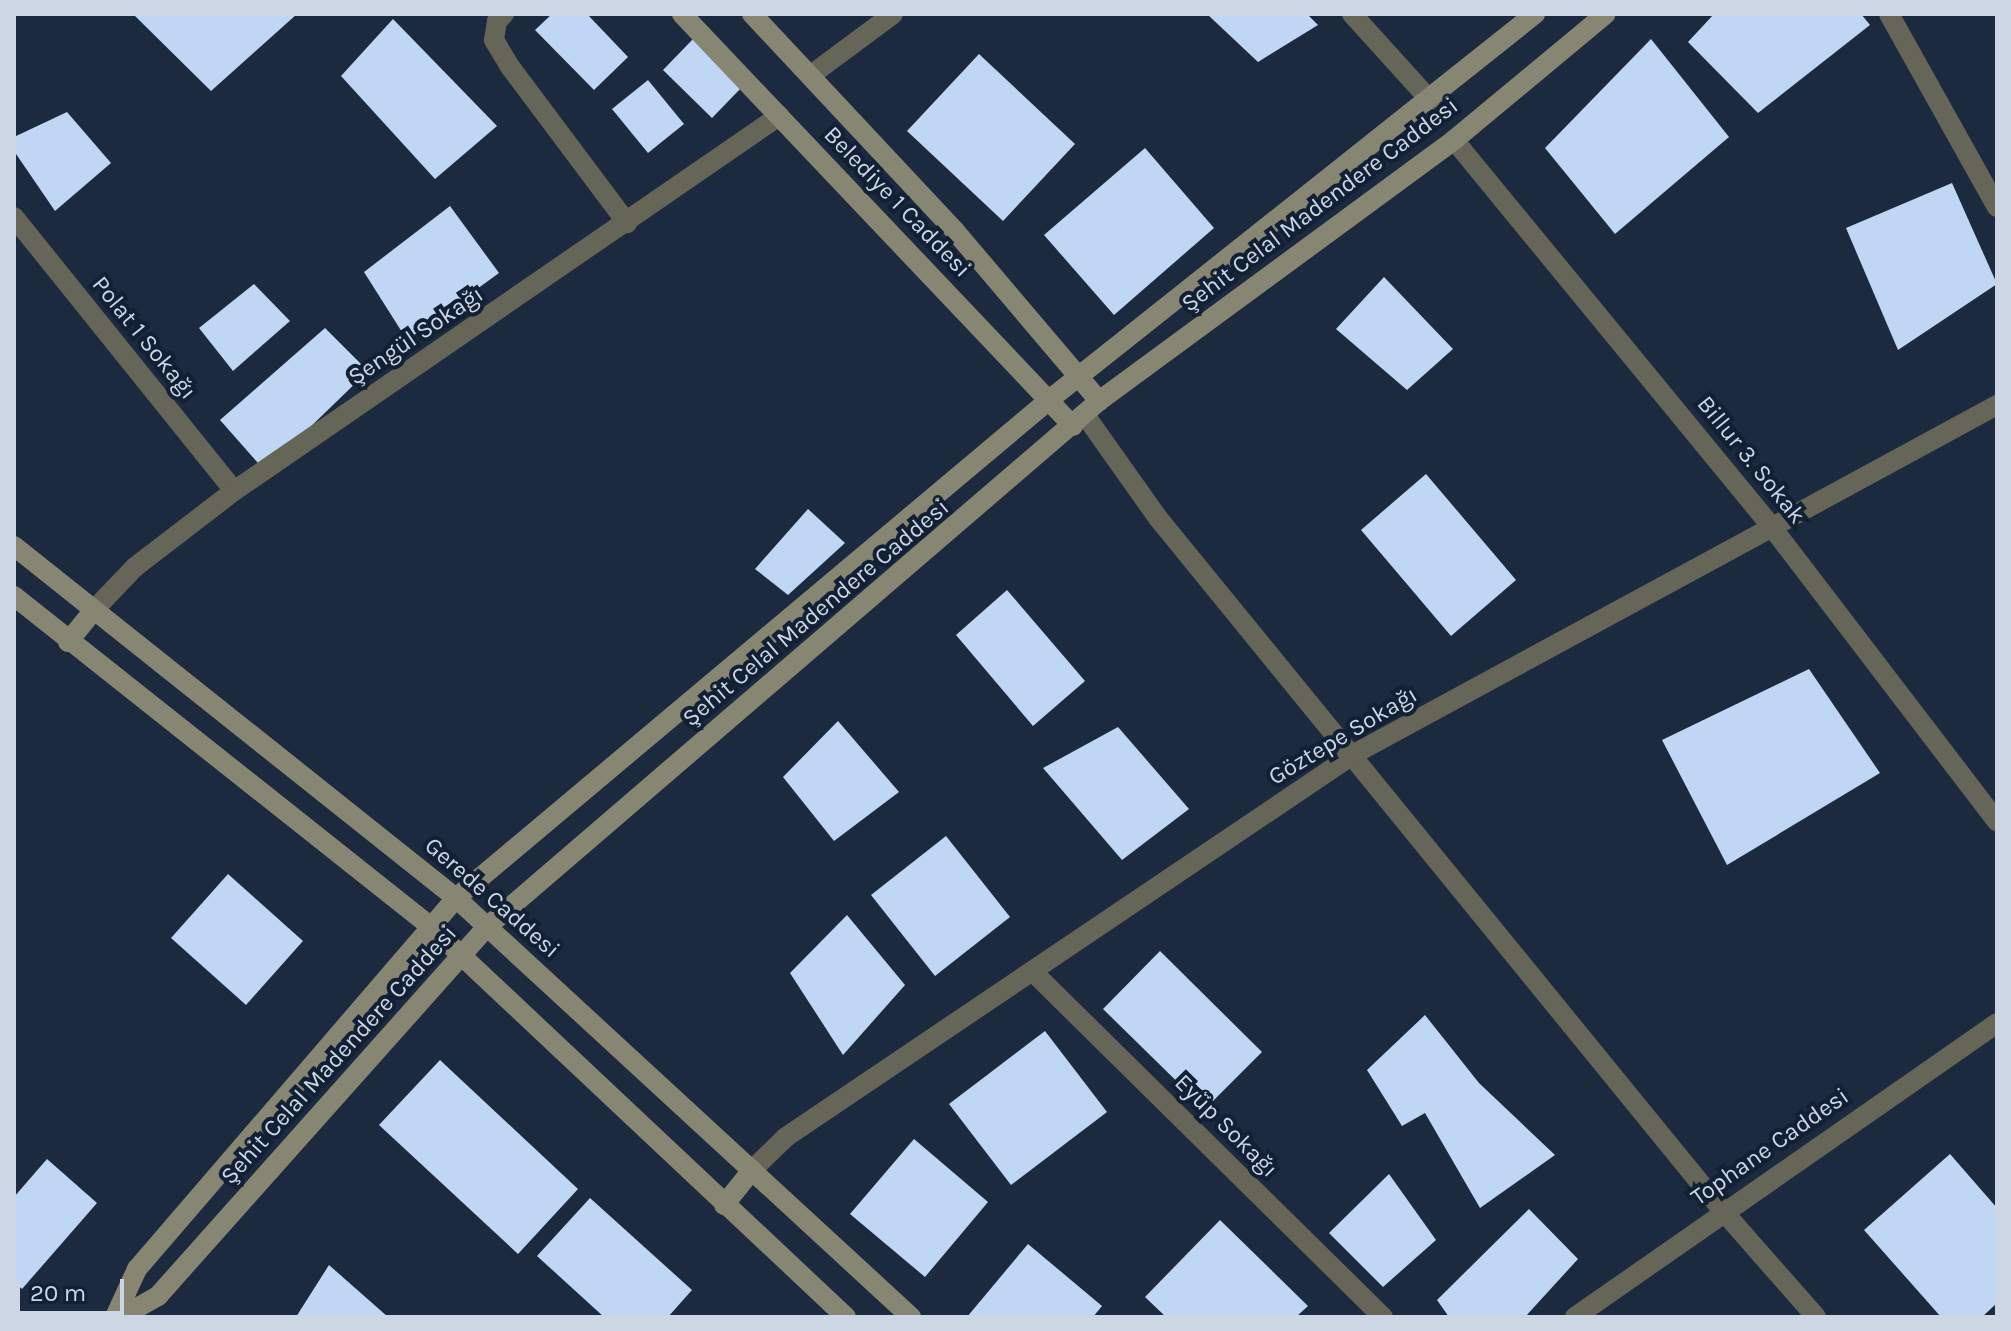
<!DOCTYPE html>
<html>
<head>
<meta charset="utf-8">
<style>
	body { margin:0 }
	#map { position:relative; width:2011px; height:1331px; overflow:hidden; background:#1b2a3e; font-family:Karla,sans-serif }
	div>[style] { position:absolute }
	.building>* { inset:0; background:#c0d6f5 }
	.street>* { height:20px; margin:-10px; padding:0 10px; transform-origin:10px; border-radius:10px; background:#656558 }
	.secondary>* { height:20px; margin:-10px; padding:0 10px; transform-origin:10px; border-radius:10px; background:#878672 }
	span { translate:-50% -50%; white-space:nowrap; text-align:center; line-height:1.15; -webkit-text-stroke:8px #112034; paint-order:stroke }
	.street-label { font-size:24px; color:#ccd6e4 }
	.frame { position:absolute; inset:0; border:16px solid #ccd6e4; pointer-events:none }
	.scale { position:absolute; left:16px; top:1279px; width:108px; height:36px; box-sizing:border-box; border:4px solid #ccd6e4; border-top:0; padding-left:10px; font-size:24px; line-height:28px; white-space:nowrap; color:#ccd6e4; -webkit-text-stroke:6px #112034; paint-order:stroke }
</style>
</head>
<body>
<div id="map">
	<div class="building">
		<div style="clip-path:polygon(133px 14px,297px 14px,211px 91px)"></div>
		<div style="clip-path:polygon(552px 14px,587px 14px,628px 57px,594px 90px,535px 30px)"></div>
		<div style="clip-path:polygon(1207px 14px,1307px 14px,1318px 25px,1258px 62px)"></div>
		<div style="clip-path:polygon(1714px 14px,1861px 14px,1870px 25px,1758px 113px,1688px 42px)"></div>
		<div style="clip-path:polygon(393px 19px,497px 126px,435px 179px,341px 76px)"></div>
		<div style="clip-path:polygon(695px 37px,743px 86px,712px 118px,663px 70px)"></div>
		<div style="clip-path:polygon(1651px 39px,1729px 137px,1615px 234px,1545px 148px)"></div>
		<div style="clip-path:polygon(979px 54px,1075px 144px,1003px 221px,907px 131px)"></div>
		<div style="clip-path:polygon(648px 80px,684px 124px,648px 153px,612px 109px)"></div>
		<div style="clip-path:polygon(67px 112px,111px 163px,55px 211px,14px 151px,14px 137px)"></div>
		<div style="clip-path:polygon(1145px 148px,1214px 228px,1114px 315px,1044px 235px)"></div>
		<div style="clip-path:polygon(1952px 183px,1997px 284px,1898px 350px,1846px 228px)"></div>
		<div style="clip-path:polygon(450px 206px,499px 273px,407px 340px,364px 272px)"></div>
		<div style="clip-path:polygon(1384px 277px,1453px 349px,1407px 390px,1336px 329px)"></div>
		<div style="clip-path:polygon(254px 284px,290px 321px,233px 371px,199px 328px)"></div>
		<div style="clip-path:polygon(325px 328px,368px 371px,265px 471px,220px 420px)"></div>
		<div style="clip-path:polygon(1426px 474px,1516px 580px,1451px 636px,1361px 530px)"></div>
		<div style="clip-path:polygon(808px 509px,845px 543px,788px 595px,755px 569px)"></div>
		<div style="clip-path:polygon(1007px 590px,1085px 681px,1033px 726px,956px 635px)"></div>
		<div style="clip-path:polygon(1809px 669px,1880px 773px,1727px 865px,1662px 740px)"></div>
		<div style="clip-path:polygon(838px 721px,899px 792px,834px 841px,783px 777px)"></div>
		<div style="clip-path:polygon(1118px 727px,1189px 809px,1122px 860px,1043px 768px)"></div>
		<div style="clip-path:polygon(946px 836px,1010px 917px,935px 976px,871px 895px)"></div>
		<div style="clip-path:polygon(228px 874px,303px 941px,246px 1005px,171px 938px)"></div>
		<div style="clip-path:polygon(847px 915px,905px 985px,843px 1055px,790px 973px)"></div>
		<div style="clip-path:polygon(1160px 951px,1262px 1052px,1205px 1109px,1103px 1009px)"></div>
		<div style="clip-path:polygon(1425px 1015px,1479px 1083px,1555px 1155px,1480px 1208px,1425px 1113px,1402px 1126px,1367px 1070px)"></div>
		<div style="clip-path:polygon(1045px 1031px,1107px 1112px,1011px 1185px,949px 1104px)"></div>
		<div style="clip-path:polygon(440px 1060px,578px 1189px,518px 1254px,379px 1125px)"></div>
		<div style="clip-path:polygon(914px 1139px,988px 1202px,925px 1277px,850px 1214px)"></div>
		<div style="clip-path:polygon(1950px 1154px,1997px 1208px,1997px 1303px,1982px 1317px,1941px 1317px,1864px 1230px)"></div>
		<div style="clip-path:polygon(47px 1159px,97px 1203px,22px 1289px,14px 1282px,14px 1197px)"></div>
		<div style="clip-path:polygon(1389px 1174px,1436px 1240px,1383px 1287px,1329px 1233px)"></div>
		<div style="clip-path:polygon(590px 1198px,692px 1290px,668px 1317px,604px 1317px,537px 1256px)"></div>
		<div style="clip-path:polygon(1529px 1209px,1578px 1259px,1525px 1317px,1449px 1317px,1437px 1300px)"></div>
		<div style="clip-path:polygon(1220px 1220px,1308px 1306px,1296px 1317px,1166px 1317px,1145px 1297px)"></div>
		<div style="clip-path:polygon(1028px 1244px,1102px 1306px,1093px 1317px,967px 1317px)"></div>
		<div style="clip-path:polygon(329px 1265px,388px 1317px,296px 1317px)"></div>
	</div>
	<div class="street">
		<div style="left:504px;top:14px;width:10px;rotate:135deg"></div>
		<div style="left:497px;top:21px;width:19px;rotate:99deg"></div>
		<div style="left:494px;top:40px;width:33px;rotate:59deg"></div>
		<div style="left:511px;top:68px;width:194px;rotate:53.2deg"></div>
		<div style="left:1352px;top:14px;width:116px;rotate:47.8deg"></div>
		<div style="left:1889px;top:14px;width:221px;rotate:60.8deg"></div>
		<div style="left:811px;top:75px;width:102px;rotate:-36.6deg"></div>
		<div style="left:1454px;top:140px;width:499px;rotate:50.6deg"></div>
		<div style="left:1771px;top:526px;width:372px;rotate:52.6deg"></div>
		<div style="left:14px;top:217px;width:351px;rotate:51.2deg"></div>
		<div style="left:1085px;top:415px;width:126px;rotate:54.7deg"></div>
		<div style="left:1158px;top:518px;width:894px;rotate:50.81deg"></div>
		<div style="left:1723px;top:1211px;width:141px;rotate:48.7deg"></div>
		<div style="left:93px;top:611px;width:61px;rotate:-46.3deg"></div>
		<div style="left:135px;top:567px;width:125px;rotate:-37.5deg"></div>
		<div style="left:234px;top:491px;width:662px;rotate:-34.53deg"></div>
		<div style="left:1032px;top:971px;width:493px;rotate:44.6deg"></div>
		<div style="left:752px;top:1170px;width:47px;rotate:-44.1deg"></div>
		<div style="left:786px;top:1137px;width:685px;rotate:-33.99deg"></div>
		<div style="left:1354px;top:754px;width:732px;rotate:-28.49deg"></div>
		<div style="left:1575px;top:1317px;width:514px;rotate:-34.86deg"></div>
	</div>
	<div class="secondary">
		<div style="left:682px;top:14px;width:568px;rotate:46.5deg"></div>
		<div style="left:752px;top:14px;width:297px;rotate:46.9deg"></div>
		<div style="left:955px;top:231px;width:223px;rotate:49.7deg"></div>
		<div style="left:14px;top:546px;width:565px;rotate:38.53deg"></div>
		<div style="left:456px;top:898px;width:619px;rotate:42.64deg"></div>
		<div style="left:14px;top:596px;width:531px;rotate:38.42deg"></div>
		<div style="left:430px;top:926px;width:571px;rotate:43.23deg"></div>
		<div style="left:68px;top:642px;width:40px;rotate:-51deg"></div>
		<div style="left:724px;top:1205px;width:45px;rotate:-51.3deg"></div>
		<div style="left:115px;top:1317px;width:53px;rotate:-65.4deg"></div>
		<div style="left:137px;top:1269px;width:489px;rotate:-49.3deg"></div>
		<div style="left:456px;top:898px;width:774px;rotate:-40.02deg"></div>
		<div style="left:1049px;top:400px;width:621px;rotate:-38.46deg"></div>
		<div style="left:121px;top:1317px;width:43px;rotate:-29.6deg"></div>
		<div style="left:158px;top:1296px;width:496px;rotate:-48.3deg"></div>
		<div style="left:488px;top:926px;width:806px;rotate:-40.67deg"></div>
		<div style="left:1099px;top:401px;width:441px;rotate:-36.3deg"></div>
		<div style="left:1454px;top:140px;width:197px;rotate:-39.7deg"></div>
	</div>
	<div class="street-label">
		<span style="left:897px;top:202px;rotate:46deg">Belediye 1 Caddesi</span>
		<span style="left:1320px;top:205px;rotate:-37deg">Şehit Celal Madendere Caddesi</span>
		<span style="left:416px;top:336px;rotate:-34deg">Şengül Sokağı</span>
		<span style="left:144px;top:338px;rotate:51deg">Polat 1 Sokağı</span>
		<span style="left:1751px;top:460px;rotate:51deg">Billur 3. Sokak</span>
		<span style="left:816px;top:613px;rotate:-40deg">Şehit Celal Madendere Caddesi</span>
		<span style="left:1343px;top:736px;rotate:-31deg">Göztepe Sokağı</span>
		<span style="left:492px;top:898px;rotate:41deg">Gerede Caddesi</span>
		<span style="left:339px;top:1055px;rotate:-48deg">Şehit Celal Madendere Caddesi</span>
		<span style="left:1226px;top:1126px;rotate:45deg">Eyüp Sokağı</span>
		<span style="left:1770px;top:1147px;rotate:-35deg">Tophane Caddesi</span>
	</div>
	<div class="frame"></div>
	<div class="scale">20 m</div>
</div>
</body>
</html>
